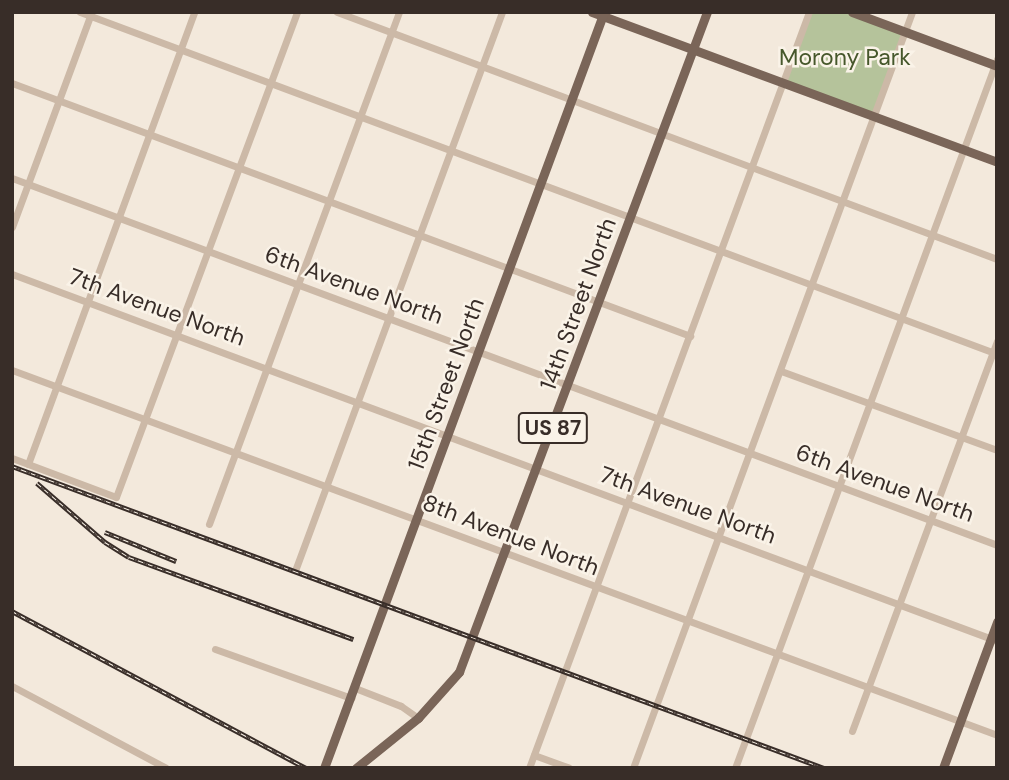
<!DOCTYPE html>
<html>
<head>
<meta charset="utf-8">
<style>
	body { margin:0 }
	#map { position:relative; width:1009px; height:780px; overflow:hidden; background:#f3e9dc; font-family:"DM Sans",sans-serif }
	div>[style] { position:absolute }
	.green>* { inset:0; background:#b5c39b }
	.minor>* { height:7px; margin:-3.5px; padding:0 3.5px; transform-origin:3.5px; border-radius:3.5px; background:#ccb9a7 }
	.major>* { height:9px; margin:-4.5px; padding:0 4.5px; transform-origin:4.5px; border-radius:4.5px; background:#7a6558 }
	.rail>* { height:4.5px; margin-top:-2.25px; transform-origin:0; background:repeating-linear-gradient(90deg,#faf3e8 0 5px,#382d28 0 10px); box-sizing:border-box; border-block:2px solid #382d28 }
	span { translate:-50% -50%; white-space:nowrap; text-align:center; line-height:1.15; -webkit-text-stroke:5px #faf3e8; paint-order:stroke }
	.shield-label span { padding:2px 5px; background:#faf3e8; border:2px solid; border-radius:5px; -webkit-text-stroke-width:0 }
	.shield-label { font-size:21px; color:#382d28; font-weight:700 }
	.park-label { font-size:23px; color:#46572b }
	.street-label { font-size:23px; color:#382d28 }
	.frame { position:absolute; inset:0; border:14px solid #382d28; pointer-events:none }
</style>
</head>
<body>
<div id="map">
	<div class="green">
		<div style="clip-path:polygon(809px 12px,852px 12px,904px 32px,873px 116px,783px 83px)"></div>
	</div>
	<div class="minor">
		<div style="left:80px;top:12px;width:979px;rotate:20.45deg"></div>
		<div style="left:337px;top:12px;width:705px;rotate:20.52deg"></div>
		<div style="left:12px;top:83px;width:724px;rotate:20.46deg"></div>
		<div style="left:12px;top:178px;width:1051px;rotate:20.43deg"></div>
		<div style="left:12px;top:227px;width:228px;rotate:-69.7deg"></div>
		<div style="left:12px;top:274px;width:1051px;rotate:20.43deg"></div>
		<div style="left:12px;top:370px;width:1050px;rotate:20.33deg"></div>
		<div style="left:781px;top:371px;width:230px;rotate:20.1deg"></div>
		<div style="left:12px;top:458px;width:111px;rotate:20.6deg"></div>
		<div style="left:116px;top:497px;width:518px;rotate:-69.53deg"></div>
		<div style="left:28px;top:464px;width:482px;rotate:-69.8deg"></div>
		<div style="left:209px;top:524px;width:546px;rotate:-69.64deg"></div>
		<div style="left:296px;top:568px;width:593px;rotate:-69.67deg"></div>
		<div style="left:215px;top:649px;width:145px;rotate:19.8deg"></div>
		<div style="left:12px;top:686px;width:174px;rotate:28deg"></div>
		<div style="left:355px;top:688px;width:49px;rotate:21.4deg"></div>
		<div style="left:401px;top:706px;width:21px;rotate:35deg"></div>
		<div style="left:852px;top:731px;width:416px;rotate:-69.6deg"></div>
		<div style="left:534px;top:755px;width:37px;rotate:20deg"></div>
		<div style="left:529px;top:768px;width:806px;rotate:-69.68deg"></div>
		<div style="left:633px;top:768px;width:806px;rotate:-69.74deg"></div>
		<div style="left:735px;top:768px;width:756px;rotate:-69.72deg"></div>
	</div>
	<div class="major">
		<div style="left:592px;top:12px;width:432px;rotate:20.3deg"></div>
		<div style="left:852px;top:12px;width:155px;rotate:20.4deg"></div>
		<div style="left:324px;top:768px;width:806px;rotate:-69.68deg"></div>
		<div style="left:356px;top:768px;width:80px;rotate:-38.9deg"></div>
		<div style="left:418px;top:718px;width:62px;rotate:-48.3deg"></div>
		<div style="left:459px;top:672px;width:705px;rotate:-69.41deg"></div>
		<div style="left:943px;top:768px;width:156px;rotate:-69.7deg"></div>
	</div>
	<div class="rail">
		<div style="left:12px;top:466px;width:866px;rotate:20.4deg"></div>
		<div style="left:37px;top:483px;width:90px;rotate:40.9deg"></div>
		<div style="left:105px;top:542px;width:28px;rotate:32deg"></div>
		<div style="left:129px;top:557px;width:239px;rotate:20.1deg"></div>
		<div style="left:105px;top:532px;width:77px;rotate:22.2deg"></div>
		<div style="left:12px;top:611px;width:333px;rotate:28.1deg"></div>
	</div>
	<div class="shield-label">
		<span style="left:553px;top:428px">US 87</span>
	</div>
	<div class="park-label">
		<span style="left:845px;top:57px">Morony Park</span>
	</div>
	<div class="street-label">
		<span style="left:354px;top:285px;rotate:20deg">6th Avenue North</span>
		<span style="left:578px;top:304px;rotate:-70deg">14th Street North</span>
		<span style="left:157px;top:307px;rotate:20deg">7th Avenue North</span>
		<span style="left:446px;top:384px;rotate:-70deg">15th Street North</span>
		<span style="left:885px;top:483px;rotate:20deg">6th Avenue North</span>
		<span style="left:688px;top:505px;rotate:20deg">7th Avenue North</span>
		<span style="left:511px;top:535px;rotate:21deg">8th Avenue North</span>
	</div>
	<div class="frame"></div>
</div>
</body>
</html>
